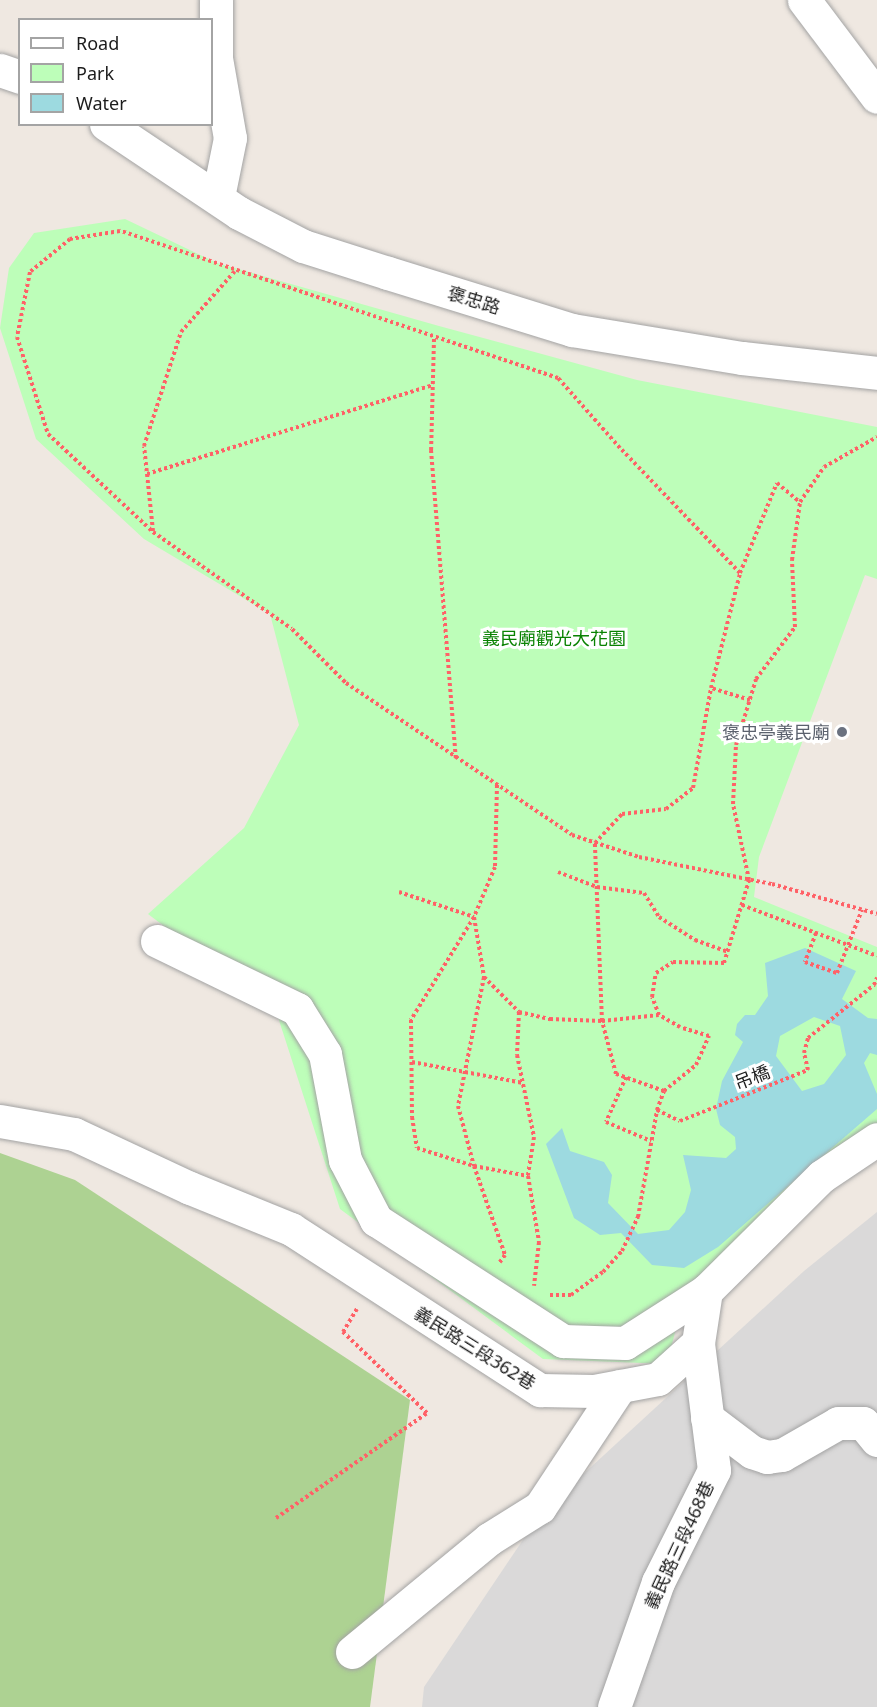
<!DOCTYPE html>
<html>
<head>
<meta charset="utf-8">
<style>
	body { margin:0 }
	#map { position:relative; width:877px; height:1707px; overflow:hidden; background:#efe8e1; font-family:"Noto Sans","Noto Sans TC",sans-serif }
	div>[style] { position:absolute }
	.residential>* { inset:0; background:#dad9d9 }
	.forest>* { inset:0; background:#add292 }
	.park>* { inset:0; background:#bdfeb9 }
	.water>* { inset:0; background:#9ddae0 }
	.path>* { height:4px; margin-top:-2px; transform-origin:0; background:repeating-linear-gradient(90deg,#ff6167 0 3px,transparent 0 6px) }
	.roads { filter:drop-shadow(0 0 2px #a3a3a3) drop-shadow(0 0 2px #a3a3a3) }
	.minor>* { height:33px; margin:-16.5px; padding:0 16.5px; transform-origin:16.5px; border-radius:16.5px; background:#fff }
	.dots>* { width:16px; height:16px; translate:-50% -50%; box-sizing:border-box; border:3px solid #fff; border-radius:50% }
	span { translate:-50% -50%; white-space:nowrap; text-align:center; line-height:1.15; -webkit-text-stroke:6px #fff; paint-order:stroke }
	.street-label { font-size:18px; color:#1c1c1c }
	.park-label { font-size:18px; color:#098202 }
	.worship-label { font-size:18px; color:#5b616d }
	.right { translate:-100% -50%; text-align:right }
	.legend { position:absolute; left:18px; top:18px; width:195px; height:108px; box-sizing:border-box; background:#fff; border:2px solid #a4a4a4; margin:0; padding:8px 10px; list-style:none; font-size:18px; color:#1c1c1c }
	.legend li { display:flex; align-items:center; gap:12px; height:30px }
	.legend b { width:30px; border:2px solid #a4a4a4 }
</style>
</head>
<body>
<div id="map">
	<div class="residential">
		<div style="clip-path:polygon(877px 1212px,877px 1707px,422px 1707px,424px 1687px,541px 1513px,804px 1271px)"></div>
	</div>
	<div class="forest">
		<div style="clip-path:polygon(0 1153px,75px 1180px,410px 1400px,370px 1707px,0 1707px)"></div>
	</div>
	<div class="park">
		<div style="clip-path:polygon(125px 219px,217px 263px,439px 326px,637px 380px,877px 427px,877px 579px,865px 575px,759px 857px,754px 897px,877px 947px,877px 1123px,686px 1289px,667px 1364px,543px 1359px,340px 1209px,276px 1011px,148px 914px,244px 828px,299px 725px,270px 614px,144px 539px,36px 439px,0 328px,9px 268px,34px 233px)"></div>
	</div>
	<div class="water">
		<div style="clip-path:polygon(evenodd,805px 948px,856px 971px,842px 999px,868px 1018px,877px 1019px,877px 1055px,870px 1053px,864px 1063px,877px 1094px,877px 1109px,718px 1247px,684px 1268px,652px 1265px,621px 1233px,600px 1235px,574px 1218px,546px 1144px,562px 1128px,570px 1151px,604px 1162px,612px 1175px,608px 1203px,638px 1234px,669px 1230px,685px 1212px,691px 1190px,683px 1155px,726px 1158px,736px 1149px,735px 1137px,720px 1125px,716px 1109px,722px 1081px,743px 1042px,735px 1035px,737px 1024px,745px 1015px,755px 1015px,768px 996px,765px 963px,805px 948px,814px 1017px,840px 1026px,846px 1055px,824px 1084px,802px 1091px,776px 1056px,780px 1036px,814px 1017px)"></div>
	</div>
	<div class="path">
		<div style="left:434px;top:339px;width:111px;rotate:91.5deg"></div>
		<div style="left:431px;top:450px;width:310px;rotate:85.4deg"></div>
		<div style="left:147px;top:474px;width:300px;rotate:-17.3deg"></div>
		<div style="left:153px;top:531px;width:85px;rotate:-96deg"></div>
		<div style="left:144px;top:446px;width:120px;rotate:-72deg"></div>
		<div style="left:181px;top:332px;width:81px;rotate:-48.5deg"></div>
		<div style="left:740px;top:573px;width:173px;rotate:-133.8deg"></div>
		<div style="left:620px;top:448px;width:94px;rotate:-131.5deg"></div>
		<div style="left:558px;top:378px;width:462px;rotate:-161.4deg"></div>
		<div style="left:120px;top:231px;width:51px;rotate:170.9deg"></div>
		<div style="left:70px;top:239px;width:52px;rotate:140.5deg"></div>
		<div style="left:30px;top:272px;width:66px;rotate:101.3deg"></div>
		<div style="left:17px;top:337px;width:102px;rotate:72.3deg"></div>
		<div style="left:48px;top:434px;width:144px;rotate:43deg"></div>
		<div style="left:153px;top:532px;width:169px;rotate:34.9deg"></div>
		<div style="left:292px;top:629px;width:76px;rotate:45deg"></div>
		<div style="left:346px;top:683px;width:272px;rotate:33.9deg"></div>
		<div style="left:572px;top:835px;width:71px;rotate:18.2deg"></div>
		<div style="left:639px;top:857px;width:136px;rotate:11.5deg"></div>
		<div style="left:772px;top:884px;width:109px;rotate:15.9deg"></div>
		<div style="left:750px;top:700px;width:41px;rotate:-162.9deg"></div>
		<div style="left:711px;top:688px;width:119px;rotate:-75.8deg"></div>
		<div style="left:740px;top:573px;width:97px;rotate:-67.7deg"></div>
		<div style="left:777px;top:483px;width:30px;rotate:40deg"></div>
		<div style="left:497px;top:785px;width:82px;rotate:91.4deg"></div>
		<div style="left:495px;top:867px;width:54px;rotate:112.8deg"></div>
		<div style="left:474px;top:917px;width:121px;rotate:121.5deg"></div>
		<div style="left:411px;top:1020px;width:97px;rotate:89.4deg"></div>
		<div style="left:412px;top:1117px;width:31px;rotate:81deg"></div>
		<div style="left:417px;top:1148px;width:60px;rotate:17.5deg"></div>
		<div style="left:474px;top:1166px;width:55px;rotate:10.5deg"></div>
		<div style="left:558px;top:872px;width:42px;rotate:21deg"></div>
		<div style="left:597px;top:887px;width:47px;rotate:7.3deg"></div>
		<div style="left:644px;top:893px;width:28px;rotate:58deg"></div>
		<div style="left:659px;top:917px;width:43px;rotate:32.6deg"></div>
		<div style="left:695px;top:940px;width:35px;rotate:20deg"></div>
		<div style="left:399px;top:892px;width:79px;rotate:18.4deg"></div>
		<div style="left:474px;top:917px;width:61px;rotate:80.5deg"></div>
		<div style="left:484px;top:977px;width:49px;rotate:45deg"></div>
		<div style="left:519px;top:1012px;width:32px;rotate:13deg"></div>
		<div style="left:550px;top:1019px;width:52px;rotate:2.2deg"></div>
		<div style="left:602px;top:1021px;width:57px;rotate:-6deg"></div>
		<div style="left:742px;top:905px;width:144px;rotate:20.7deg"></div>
		<div style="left:816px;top:933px;width:31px;rotate:111deg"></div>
		<div style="left:805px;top:962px;width:34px;rotate:19deg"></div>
		<div style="left:837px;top:973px;width:68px;rotate:-68.4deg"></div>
		<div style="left:484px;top:977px;width:132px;rotate:101.4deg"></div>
		<div style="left:458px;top:1106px;width:62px;rotate:75.1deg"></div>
		<div style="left:474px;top:1166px;width:94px;rotate:70.8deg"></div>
		<div style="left:505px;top:1255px;width:9px;rotate:126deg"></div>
		<div style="left:519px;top:1012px;width:43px;rotate:92.7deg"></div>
		<div style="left:517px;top:1055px;width:84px;rotate:78.3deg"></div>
		<div style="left:534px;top:1137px;width:39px;rotate:99deg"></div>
		<div style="left:528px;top:1176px;width:67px;rotate:80.5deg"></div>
		<div style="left:539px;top:1242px;width:44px;rotate:96.5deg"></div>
		<div style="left:412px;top:1062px;width:113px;rotate:10.7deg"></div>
		<div style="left:626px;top:1077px;width:49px;rotate:114deg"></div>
		<div style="left:606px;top:1122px;width:49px;rotate:22.9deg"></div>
		<div style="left:664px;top:1091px;width:51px;rotate:-160.5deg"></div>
		<div style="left:616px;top:1074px;width:55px;rotate:-104.8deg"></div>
		<div style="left:602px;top:1021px;width:178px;rotate:-92.3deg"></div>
		<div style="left:595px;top:843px;width:40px;rotate:-47deg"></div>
		<div style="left:622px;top:814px;width:44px;rotate:-6.5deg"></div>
		<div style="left:666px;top:809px;width:34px;rotate:-38deg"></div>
		<div style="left:693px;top:788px;width:102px;rotate:-79.8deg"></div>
		<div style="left:657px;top:1110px;width:25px;rotate:26deg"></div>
		<div style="left:680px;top:1121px;width:138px;rotate:-21.7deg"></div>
		<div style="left:808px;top:1070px;width:17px;rotate:-103deg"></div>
		<div style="left:804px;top:1053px;width:16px;rotate:-75deg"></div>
		<div style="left:808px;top:1038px;width:85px;rotate:-38.8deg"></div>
		<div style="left:874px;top:985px;width:8px;rotate:-67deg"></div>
		<div style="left:550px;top:1295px;width:21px"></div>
		<div style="left:571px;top:1295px;width:39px;rotate:-36deg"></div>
		<div style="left:603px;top:1272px;width:28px;rotate:-48deg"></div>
		<div style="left:622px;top:1251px;width:38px;rotate:-65deg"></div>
		<div style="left:638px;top:1217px;width:109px;rotate:-79.9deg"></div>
		<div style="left:657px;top:1110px;width:20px;rotate:-70deg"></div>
		<div style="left:664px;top:1091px;width:41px;rotate:-39.1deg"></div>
		<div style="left:696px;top:1065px;width:32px;rotate:-66deg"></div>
		<div style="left:709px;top:1036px;width:30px;rotate:-163deg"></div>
		<div style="left:680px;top:1027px;width:24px;rotate:-150deg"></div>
		<div style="left:659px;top:1015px;width:19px;rotate:-111deg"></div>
		<div style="left:652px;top:997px;width:24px;rotate:-81deg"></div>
		<div style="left:656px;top:973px;width:20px;rotate:-33deg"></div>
		<div style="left:673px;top:962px;width:51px;rotate:1.1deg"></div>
		<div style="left:724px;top:963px;width:87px;rotate:-73.2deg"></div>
		<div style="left:749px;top:880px;width:78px;rotate:-101.9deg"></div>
		<div style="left:733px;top:804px;width:59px;rotate:-87.1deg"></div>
		<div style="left:736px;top:745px;width:69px;rotate:-73.1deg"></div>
		<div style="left:756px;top:679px;width:65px;rotate:-53.1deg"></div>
		<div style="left:795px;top:627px;width:67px;rotate:-92.6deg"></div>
		<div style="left:792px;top:560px;width:59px;rotate:-82.1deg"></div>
		<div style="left:800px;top:502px;width:42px;rotate:-55.6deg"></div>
		<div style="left:824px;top:467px;width:61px;rotate:-29.5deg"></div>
		<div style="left:276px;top:1518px;width:184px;rotate:-34.8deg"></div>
		<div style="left:427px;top:1413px;width:117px;rotate:-136deg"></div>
		<div style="left:343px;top:1332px;width:27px;rotate:-59deg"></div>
	</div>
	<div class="roads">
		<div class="minor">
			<div style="left:216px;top:0;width:58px;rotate:90deg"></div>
			<div style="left:216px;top:58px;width:81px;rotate:80.1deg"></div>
			<div style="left:230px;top:138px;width:60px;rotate:101.5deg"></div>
			<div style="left:804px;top:0;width:121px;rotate:53deg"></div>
			<div style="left:0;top:70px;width:21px;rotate:19deg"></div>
			<div style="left:106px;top:124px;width:160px;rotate:33.8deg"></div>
			<div style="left:239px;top:213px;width:72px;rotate:27.3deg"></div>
			<div style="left:303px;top:246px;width:89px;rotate:17.6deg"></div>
			<div style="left:388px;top:273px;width:193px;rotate:17.2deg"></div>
			<div style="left:572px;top:330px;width:172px;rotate:9.4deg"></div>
			<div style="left:742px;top:358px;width:136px;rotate:6.3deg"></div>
			<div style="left:157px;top:941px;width:156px;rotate:25.9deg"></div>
			<div style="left:297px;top:1009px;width:53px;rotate:58.1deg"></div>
			<div style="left:325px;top:1054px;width:108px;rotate:79.3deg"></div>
			<div style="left:345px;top:1160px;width:68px;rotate:62.7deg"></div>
			<div style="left:376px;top:1220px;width:223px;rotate:32.9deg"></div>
			<div style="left:563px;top:1341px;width:62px;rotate:1.8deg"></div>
			<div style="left:625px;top:1343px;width:96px;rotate:-32.7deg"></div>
			<div style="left:0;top:1121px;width:75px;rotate:10deg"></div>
			<div style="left:74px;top:1134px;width:128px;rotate:25deg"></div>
			<div style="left:190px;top:1188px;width:109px;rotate:22.1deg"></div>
			<div style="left:291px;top:1229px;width:297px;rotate:32.9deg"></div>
			<div style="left:540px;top:1390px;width:54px;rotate:1.1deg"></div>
			<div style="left:594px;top:1391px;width:65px;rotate:-10.6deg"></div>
			<div style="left:658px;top:1379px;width:54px;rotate:-42deg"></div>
			<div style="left:698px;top:1343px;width:53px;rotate:-81.3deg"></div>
			<div style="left:706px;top:1291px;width:163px;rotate:-44.8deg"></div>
			<div style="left:822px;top:1176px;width:66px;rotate:-33.9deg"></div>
			<div style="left:707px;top:1418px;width:56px;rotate:37.1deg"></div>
			<div style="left:752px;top:1452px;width:16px;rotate:18deg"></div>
			<div style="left:767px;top:1457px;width:15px;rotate:-8deg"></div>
			<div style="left:782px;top:1455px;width:64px;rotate:-29.7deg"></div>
			<div style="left:838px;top:1423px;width:25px"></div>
			<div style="left:863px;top:1423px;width:22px;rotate:51deg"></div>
			<div style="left:352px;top:1652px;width:178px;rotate:-39.5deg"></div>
			<div style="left:489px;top:1539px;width:60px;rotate:-32.1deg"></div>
			<div style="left:540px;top:1507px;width:145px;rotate:-56.5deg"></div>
			<div style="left:614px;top:1707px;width:133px;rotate:-70.6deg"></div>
			<div style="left:658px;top:1582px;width:125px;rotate:-63.4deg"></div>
			<div style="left:714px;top:1470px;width:128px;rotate:-97.2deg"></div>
		</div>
	</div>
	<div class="dots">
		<div style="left:842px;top:732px;background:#6b7280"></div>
	</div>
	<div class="street-label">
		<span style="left:474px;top:300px;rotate:17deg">褒忠路</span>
		<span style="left:752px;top:1077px;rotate:-21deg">吊橋</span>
		<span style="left:475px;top:1348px;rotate:32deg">義民路三段362巷</span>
		<span style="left:679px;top:1545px;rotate:-65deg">義民路三段468巷</span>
	</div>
	<div class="park-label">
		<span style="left:554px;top:638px">義民廟觀光大花園</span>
	</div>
	<div class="worship-label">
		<span class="right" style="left:830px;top:732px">褒忠亭義民廟</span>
	</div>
	<ul class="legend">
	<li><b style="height:8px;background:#fff"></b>Road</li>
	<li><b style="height:16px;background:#bdfeb9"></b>Park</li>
	<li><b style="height:16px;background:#9ddae0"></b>Water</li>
	</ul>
</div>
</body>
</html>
